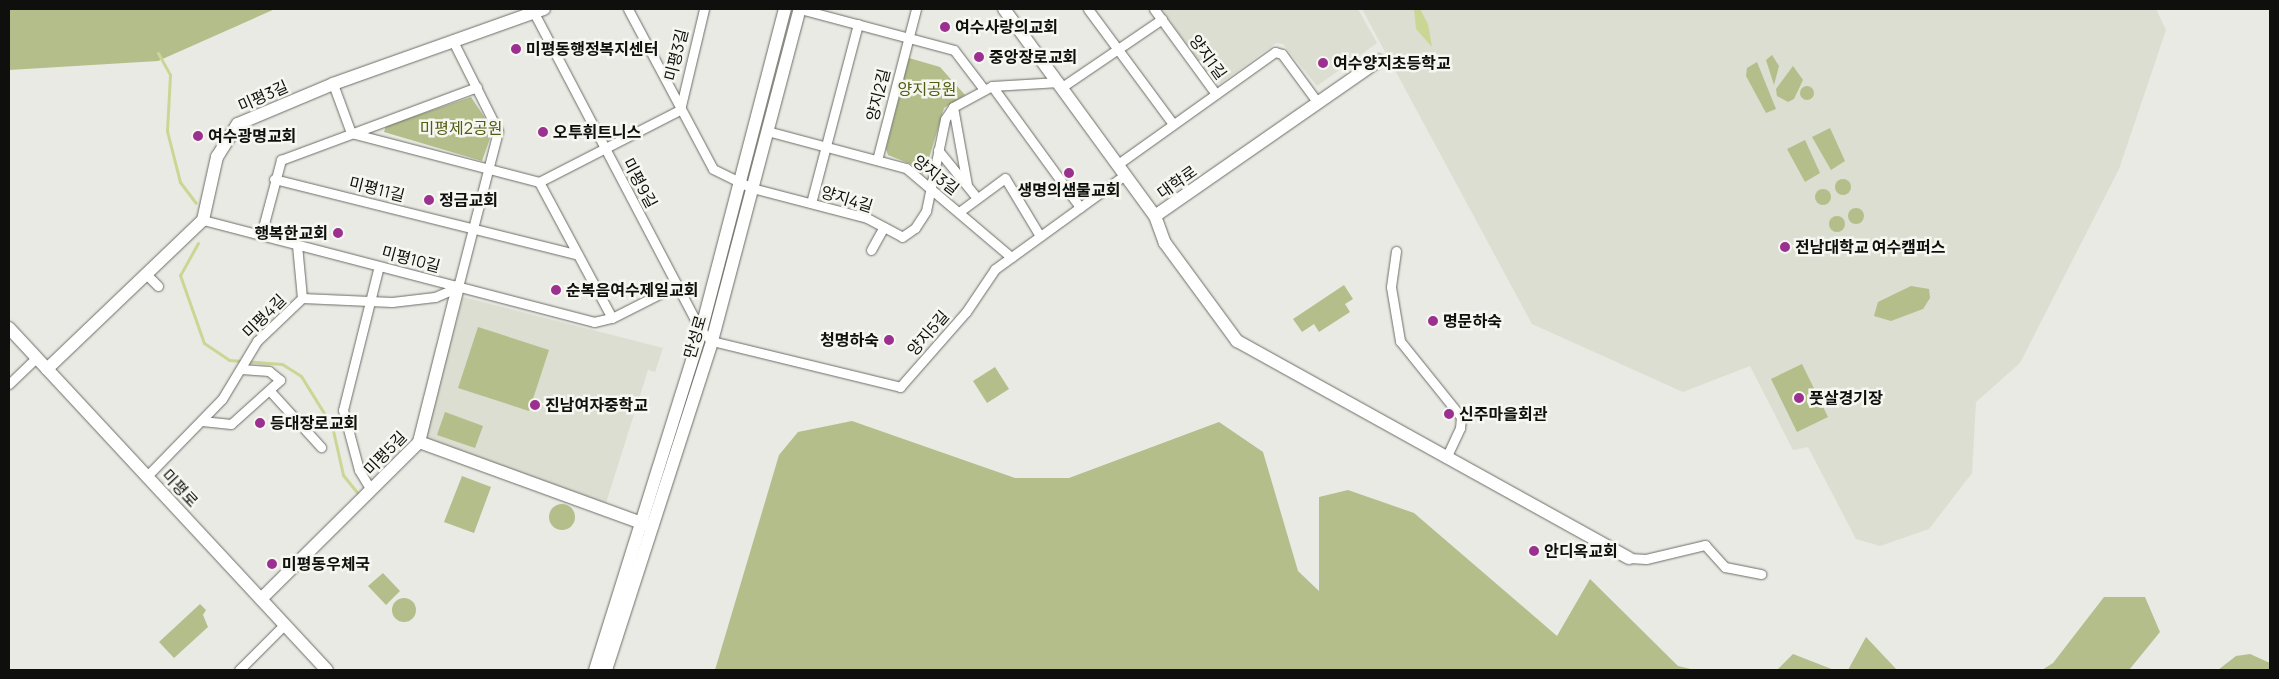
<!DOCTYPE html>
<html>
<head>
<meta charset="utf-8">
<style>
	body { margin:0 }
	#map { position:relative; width:2279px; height:679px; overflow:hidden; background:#e8eae3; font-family:Manrope,"Noto Sans KR",sans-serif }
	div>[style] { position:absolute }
	.built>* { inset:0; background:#dbded0 }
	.green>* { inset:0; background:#b3be8b }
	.round { border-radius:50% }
	.water>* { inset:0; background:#cad794 }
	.stream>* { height:3px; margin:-1.5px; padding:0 1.5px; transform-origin:1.5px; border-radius:1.5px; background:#cad794 }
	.roads { filter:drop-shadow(0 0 1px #6c6d67) drop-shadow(0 0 1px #6c6d67) }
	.street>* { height:9px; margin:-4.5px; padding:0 4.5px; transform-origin:4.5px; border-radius:4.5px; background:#fff }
	.secondary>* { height:12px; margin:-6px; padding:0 6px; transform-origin:6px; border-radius:6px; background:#fff }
	.dots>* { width:14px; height:14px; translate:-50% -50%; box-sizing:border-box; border:2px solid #f6f7f0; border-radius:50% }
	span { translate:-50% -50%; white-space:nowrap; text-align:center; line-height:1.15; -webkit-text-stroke:5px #f6f7f0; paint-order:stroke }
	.poi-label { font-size:16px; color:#0f100d; font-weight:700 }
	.left { translate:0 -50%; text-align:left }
	.right { translate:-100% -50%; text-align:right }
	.street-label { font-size:16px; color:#0f100d }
	.park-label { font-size:16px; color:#525c12 }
	.frame { position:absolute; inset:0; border:10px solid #0f100d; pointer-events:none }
</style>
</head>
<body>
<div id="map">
	<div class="built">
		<div style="clip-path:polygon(1162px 9px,1358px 9px,1377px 43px,1317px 86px,1283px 44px,1276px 43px,1221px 83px,1212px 81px)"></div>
		<div style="clip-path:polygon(1362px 9px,2156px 9px,2166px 30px,2119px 169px,2020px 363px,1976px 402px,1972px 473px,1929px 529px,1880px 546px,1856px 539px,1808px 447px,1793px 450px,1750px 366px,1683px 392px,1532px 324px)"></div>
		<div style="clip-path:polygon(463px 297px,663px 348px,655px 372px,648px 370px,606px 503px,424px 438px)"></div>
	</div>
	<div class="green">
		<div style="clip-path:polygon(9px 9px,275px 9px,158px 61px,9px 70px)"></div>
		<div style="clip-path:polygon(1772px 55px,1779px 66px,1774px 85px,1766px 60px)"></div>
		<div style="clip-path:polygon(909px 58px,940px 67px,965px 95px,944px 108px,924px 175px,913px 165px,888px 155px,886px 149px)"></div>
		<div style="clip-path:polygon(1757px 62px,1776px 109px,1766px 113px,1746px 76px,1747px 68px)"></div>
		<div style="clip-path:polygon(1793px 66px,1803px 80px,1794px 99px,1788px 102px,1777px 96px,1776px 89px)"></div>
		<div class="round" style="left:1800px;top:86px;width:14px;height:14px"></div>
		<div style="clip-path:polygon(471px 97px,493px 130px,482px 161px,384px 132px,386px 126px)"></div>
		<div style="clip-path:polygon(1830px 128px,1845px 161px,1831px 170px,1812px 137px)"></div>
		<div style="clip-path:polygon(1805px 140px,1820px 173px,1805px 182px,1787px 149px)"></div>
		<div class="round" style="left:1835px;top:179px;width:16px;height:16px"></div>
		<div class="round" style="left:1815px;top:189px;width:16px;height:16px"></div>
		<div class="round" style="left:1848px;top:208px;width:16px;height:16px"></div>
		<div class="round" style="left:1829px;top:216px;width:16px;height:16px"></div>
		<div style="clip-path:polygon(1344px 285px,1353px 299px,1345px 304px,1350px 312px,1319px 332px,1314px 324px,1302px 332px,1293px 319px)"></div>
		<div style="clip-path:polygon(1911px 286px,1929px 289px,1930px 298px,1923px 309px,1891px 321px,1874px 316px,1878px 302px)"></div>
		<div style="clip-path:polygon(478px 327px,549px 350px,529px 411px,458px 388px)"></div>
		<div style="clip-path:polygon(1802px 364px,1828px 417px,1797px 432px,1771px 379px)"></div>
		<div style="clip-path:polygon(995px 367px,1009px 389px,987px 403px,973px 381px)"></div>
		<div style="clip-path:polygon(445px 412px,483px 426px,475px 448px,437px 435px)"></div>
		<div style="clip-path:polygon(852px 421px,1015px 478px,1069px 478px,1219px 422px,1263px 452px,1298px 571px,1319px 591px,1319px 497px,1348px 490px,1414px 513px,1557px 636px,1590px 579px,1678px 666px,1695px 670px,715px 670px,779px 455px,798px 432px)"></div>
		<div style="clip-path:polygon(462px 476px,491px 487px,474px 533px,444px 522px)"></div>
		<div class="round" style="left:549px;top:504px;width:26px;height:26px"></div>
		<div style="clip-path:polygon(383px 573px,400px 591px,386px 605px,368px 586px)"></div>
		<div style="clip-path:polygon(2104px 597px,2145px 597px,2160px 632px,2129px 670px,2042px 670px,2053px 663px)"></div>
		<div class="round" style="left:392px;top:598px;width:24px;height:24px"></div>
		<div style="clip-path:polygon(200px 604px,206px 610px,203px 615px,208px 627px,174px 658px,159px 642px)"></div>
		<div style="clip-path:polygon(1866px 637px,1897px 670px,1898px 670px,1848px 670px)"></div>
		<div style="clip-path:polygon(1793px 654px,1834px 670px,1777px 670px)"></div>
		<div style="clip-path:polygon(2250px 654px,2270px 663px,2270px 670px,2218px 670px,2236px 656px)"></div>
	</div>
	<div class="water">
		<div style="clip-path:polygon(1414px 9px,1420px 9px,1428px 24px,1432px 47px,1416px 29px)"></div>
	</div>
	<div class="stream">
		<div style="left:158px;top:53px;width:25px;rotate:61deg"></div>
		<div style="left:170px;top:75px;width:56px;rotate:93.1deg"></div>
		<div style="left:167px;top:131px;width:53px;rotate:75.7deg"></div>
		<div style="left:180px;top:182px;width:26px;rotate:53deg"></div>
		<div style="left:198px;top:243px;width:37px;rotate:119deg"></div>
		<div style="left:180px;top:275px;width:72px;rotate:70.6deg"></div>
		<div style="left:204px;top:343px;width:30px;rotate:34deg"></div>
		<div style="left:229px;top:360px;width:53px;rotate:4.3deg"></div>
		<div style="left:282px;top:364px;width:22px;rotate:32deg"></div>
		<div style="left:301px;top:376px;width:59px;rotate:58.2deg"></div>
		<div style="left:332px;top:426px;width:50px;rotate:77.3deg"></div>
		<div style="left:343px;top:475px;width:26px;rotate:51deg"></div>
	</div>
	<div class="roads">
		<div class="street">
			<div style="left:532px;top:9px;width:364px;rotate:62.3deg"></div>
			<div style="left:701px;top:331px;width:15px;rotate:42deg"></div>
			<div style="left:712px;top:341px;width:194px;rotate:13.7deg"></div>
			<div style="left:900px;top:387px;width:100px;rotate:-48.7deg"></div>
			<div style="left:966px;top:312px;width:52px;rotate:-56deg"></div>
			<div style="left:995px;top:269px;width:160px;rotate:-35.9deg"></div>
			<div style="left:628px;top:9px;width:181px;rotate:62deg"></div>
			<div style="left:713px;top:169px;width:43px;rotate:26deg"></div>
			<div style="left:752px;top:188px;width:119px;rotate:14.6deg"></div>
			<div style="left:867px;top:218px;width:40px;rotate:28deg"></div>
			<div style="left:902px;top:237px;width:16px;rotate:-35deg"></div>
			<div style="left:915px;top:228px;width:20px;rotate:-57deg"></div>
			<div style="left:926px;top:211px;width:94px;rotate:-78.3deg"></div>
			<div style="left:945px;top:119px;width:14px;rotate:-56deg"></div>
			<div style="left:953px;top:107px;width:44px;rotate:-28.3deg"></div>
			<div style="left:992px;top:86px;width:67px;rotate:-3.4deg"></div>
			<div style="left:800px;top:9px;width:159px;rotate:14.9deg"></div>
			<div style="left:954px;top:50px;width:48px;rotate:52.7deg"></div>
			<div style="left:1088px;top:9px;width:143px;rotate:53.5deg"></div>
			<div style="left:1154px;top:9px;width:105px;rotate:53.9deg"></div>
			<div style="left:333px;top:84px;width:52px;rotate:69.8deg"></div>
			<div style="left:992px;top:86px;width:150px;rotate:54deg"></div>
			<div style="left:1062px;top:87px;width:121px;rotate:-34.2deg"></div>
			<div style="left:953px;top:107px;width:79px;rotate:79.8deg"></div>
			<div style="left:680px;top:110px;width:104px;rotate:-76.6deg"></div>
			<div style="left:767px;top:131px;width:144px;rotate:14.9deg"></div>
			<div style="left:906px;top:168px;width:138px;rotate:40.3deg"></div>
			<div style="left:351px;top:133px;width:194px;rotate:14.6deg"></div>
			<div style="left:539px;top:182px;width:158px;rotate:-27.1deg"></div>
			<div style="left:938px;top:150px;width:62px;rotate:50.9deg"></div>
			<div style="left:877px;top:160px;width:156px;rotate:-75.5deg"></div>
			<div style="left:1118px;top:164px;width:193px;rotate:-35.5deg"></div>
			<div style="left:1275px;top:52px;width:7px;rotate:16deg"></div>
			<div style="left:1282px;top:54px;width:61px;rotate:53.7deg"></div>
			<div style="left:274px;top:179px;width:313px;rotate:14deg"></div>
			<div style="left:539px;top:182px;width:154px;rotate:61.8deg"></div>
			<div style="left:811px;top:203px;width:185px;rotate:-75.3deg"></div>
			<div style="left:959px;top:212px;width:57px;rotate:-36.5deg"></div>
			<div style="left:1005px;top:178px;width:68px;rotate:58.9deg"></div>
			<div style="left:203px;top:220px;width:404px;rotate:14.6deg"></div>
			<div style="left:594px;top:322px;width:18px;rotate:-13deg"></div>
			<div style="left:612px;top:318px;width:73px;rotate:-26.9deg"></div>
			<div style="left:261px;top:235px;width:78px;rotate:-75.1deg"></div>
			<div style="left:281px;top:160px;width:209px;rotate:-20.4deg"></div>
			<div style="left:297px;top:245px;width:53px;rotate:84.6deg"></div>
			<div style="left:871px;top:250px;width:26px;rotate:-61deg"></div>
			<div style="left:1396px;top:251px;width:36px;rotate:98deg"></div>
			<div style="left:1391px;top:287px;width:55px;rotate:80.5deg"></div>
			<div style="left:1400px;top:341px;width:97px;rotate:51.2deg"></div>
			<div style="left:1461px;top:417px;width:11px;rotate:95deg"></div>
			<div style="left:1460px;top:428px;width:33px;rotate:115deg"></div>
			<div style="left:146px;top:274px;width:17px;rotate:45deg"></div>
			<div style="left:9px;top:384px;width:37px;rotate:-44deg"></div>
			<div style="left:270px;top:391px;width:76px;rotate:47.7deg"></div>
			<div style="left:202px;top:421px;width:29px;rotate:6deg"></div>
			<div style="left:231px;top:424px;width:66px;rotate:-41.9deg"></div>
			<div style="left:280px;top:380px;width:14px;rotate:-141deg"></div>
			<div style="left:269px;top:371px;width:28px;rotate:-176deg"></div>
			<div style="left:147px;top:476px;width:107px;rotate:-45.8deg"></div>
			<div style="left:222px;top:399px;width:68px;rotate:-58.9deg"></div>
			<div style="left:257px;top:341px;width:62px;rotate:-43.7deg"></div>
			<div style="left:302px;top:298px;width:90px;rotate:2.5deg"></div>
			<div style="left:392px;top:302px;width:43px;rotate:-6.6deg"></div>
			<div style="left:435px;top:297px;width:25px;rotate:-23deg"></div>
			<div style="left:458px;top:287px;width:161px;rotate:-75.6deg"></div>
			<div style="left:498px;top:131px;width:101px;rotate:-116.6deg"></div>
			<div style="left:371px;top:490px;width:23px;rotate:-121deg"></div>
			<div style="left:359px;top:470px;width:62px;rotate:-104.9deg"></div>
			<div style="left:343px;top:410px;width:148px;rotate:-76deg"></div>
			<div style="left:1629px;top:558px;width:17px;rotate:3deg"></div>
			<div style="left:1646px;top:559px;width:61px;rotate:-13.3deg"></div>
			<div style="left:1705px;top:545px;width:30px;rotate:48deg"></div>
			<div style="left:1725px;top:567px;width:37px;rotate:11deg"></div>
			<div style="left:239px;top:670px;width:65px;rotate:-45deg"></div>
		</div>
		<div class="secondary">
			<div style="left:1004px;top:9px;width:256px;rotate:53.9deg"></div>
			<div style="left:1155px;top:216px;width:29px;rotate:70deg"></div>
			<div style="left:1165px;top:243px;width:122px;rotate:53.7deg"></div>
			<div style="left:1237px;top:341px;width:448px;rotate:29deg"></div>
			<div style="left:1155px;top:216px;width:272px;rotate:-34.8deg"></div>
			<div style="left:9px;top:328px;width:467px;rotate:47.1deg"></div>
			<div style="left:47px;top:369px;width:216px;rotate:-43.7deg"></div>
			<div style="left:203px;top:220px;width:65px;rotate:-77.5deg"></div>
			<div style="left:217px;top:157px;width:39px;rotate:-58deg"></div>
			<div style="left:238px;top:124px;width:103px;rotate:-22.8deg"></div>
			<div style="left:333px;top:84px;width:224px;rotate:-19.6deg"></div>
			<div style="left:419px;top:442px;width:248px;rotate:20deg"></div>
			<div style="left:261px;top:599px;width:223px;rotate:-44.8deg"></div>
			<div style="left:419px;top:442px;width:160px;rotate:-75.9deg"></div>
			<div style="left:595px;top:670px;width:355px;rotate:-72.6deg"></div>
			<div style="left:701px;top:331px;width:333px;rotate:-75.4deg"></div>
			<div style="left:606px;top:670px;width:346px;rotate:-72.1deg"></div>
			<div style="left:712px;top:341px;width:343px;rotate:-75.2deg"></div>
		</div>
	</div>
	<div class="dots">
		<div style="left:945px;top:27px;background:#9c3091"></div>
		<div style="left:516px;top:49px;background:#9c3091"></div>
		<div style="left:979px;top:57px;background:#9c3091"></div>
		<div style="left:1323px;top:63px;background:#9c3091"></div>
		<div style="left:543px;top:132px;background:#9c3091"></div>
		<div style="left:198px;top:136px;background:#9c3091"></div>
		<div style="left:1069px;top:173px;background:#9c3091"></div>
		<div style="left:429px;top:200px;background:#9c3091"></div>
		<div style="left:338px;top:233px;background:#9c3091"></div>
		<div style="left:1785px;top:247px;background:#9c3091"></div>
		<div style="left:556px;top:290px;background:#9c3091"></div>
		<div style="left:1433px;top:321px;background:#9c3091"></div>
		<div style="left:889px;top:340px;background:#9c3091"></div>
		<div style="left:1799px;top:398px;background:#9c3091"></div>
		<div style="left:535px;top:405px;background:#9c3091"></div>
		<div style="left:1449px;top:414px;background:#9c3091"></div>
		<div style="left:260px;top:423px;background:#9c3091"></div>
		<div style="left:1534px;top:551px;background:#9c3091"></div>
		<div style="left:272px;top:564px;background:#9c3091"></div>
	</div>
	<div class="poi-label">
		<span class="left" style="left:955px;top:27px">여수사랑의교회</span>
		<span class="left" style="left:526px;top:49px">미평동행정복지센터</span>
		<span class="left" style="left:989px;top:57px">중앙장로교회</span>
		<span class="left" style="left:1333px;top:63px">여수양지초등학교</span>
		<span class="left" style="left:553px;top:132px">오투휘트니스</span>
		<span class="left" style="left:208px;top:136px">여수광명교회</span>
		<span style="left:1069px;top:190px">생명의샘물교회</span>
		<span class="left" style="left:439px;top:200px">정금교회</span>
		<span class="right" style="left:328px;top:233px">행복한교회</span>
		<span class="left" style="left:1795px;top:247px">전남대학교 여수캠퍼스</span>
		<span class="left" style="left:566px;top:290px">순복음여수제일교회</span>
		<span class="left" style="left:1443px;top:321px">명문하숙</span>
		<span class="right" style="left:879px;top:340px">청명하숙</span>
		<span class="left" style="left:1809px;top:398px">풋살경기장</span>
		<span class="left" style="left:545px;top:405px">진남여자중학교</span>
		<span class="left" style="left:1459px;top:414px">신주마을회관</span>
		<span class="left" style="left:270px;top:423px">등대장로교회</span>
		<span class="left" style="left:1544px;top:551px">안디옥교회</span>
		<span class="left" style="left:282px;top:564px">미평동우체국</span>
	</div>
	<div class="street-label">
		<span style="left:676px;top:55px;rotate:-76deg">미평3길</span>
		<span style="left:1208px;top:57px;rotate:54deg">양지1길</span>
		<span style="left:878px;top:95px;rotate:-76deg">양지2길</span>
		<span style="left:263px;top:96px;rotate:-24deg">미평3길</span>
		<span style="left:936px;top:175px;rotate:38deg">양지3길</span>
		<span style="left:1177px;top:182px;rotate:-35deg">대학로</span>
		<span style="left:640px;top:183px;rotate:62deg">미평9길</span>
		<span style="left:377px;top:189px;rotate:14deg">미평11길</span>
		<span style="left:847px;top:199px;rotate:17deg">양지4길</span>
		<span style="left:411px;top:259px;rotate:15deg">미평10길</span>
		<span style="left:264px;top:316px;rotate:-45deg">미평4길</span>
		<span style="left:928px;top:333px;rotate:-49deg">양지5길</span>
		<span style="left:695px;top:337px;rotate:-74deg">만성로</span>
		<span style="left:385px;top:453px;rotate:-46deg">미평5길</span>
		<span style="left:180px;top:488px;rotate:47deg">미평로</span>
	</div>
	<div class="park-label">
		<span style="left:927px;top:89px">양지공원</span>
		<span style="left:461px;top:128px">미평제2공원</span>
	</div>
	<div class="frame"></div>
</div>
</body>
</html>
